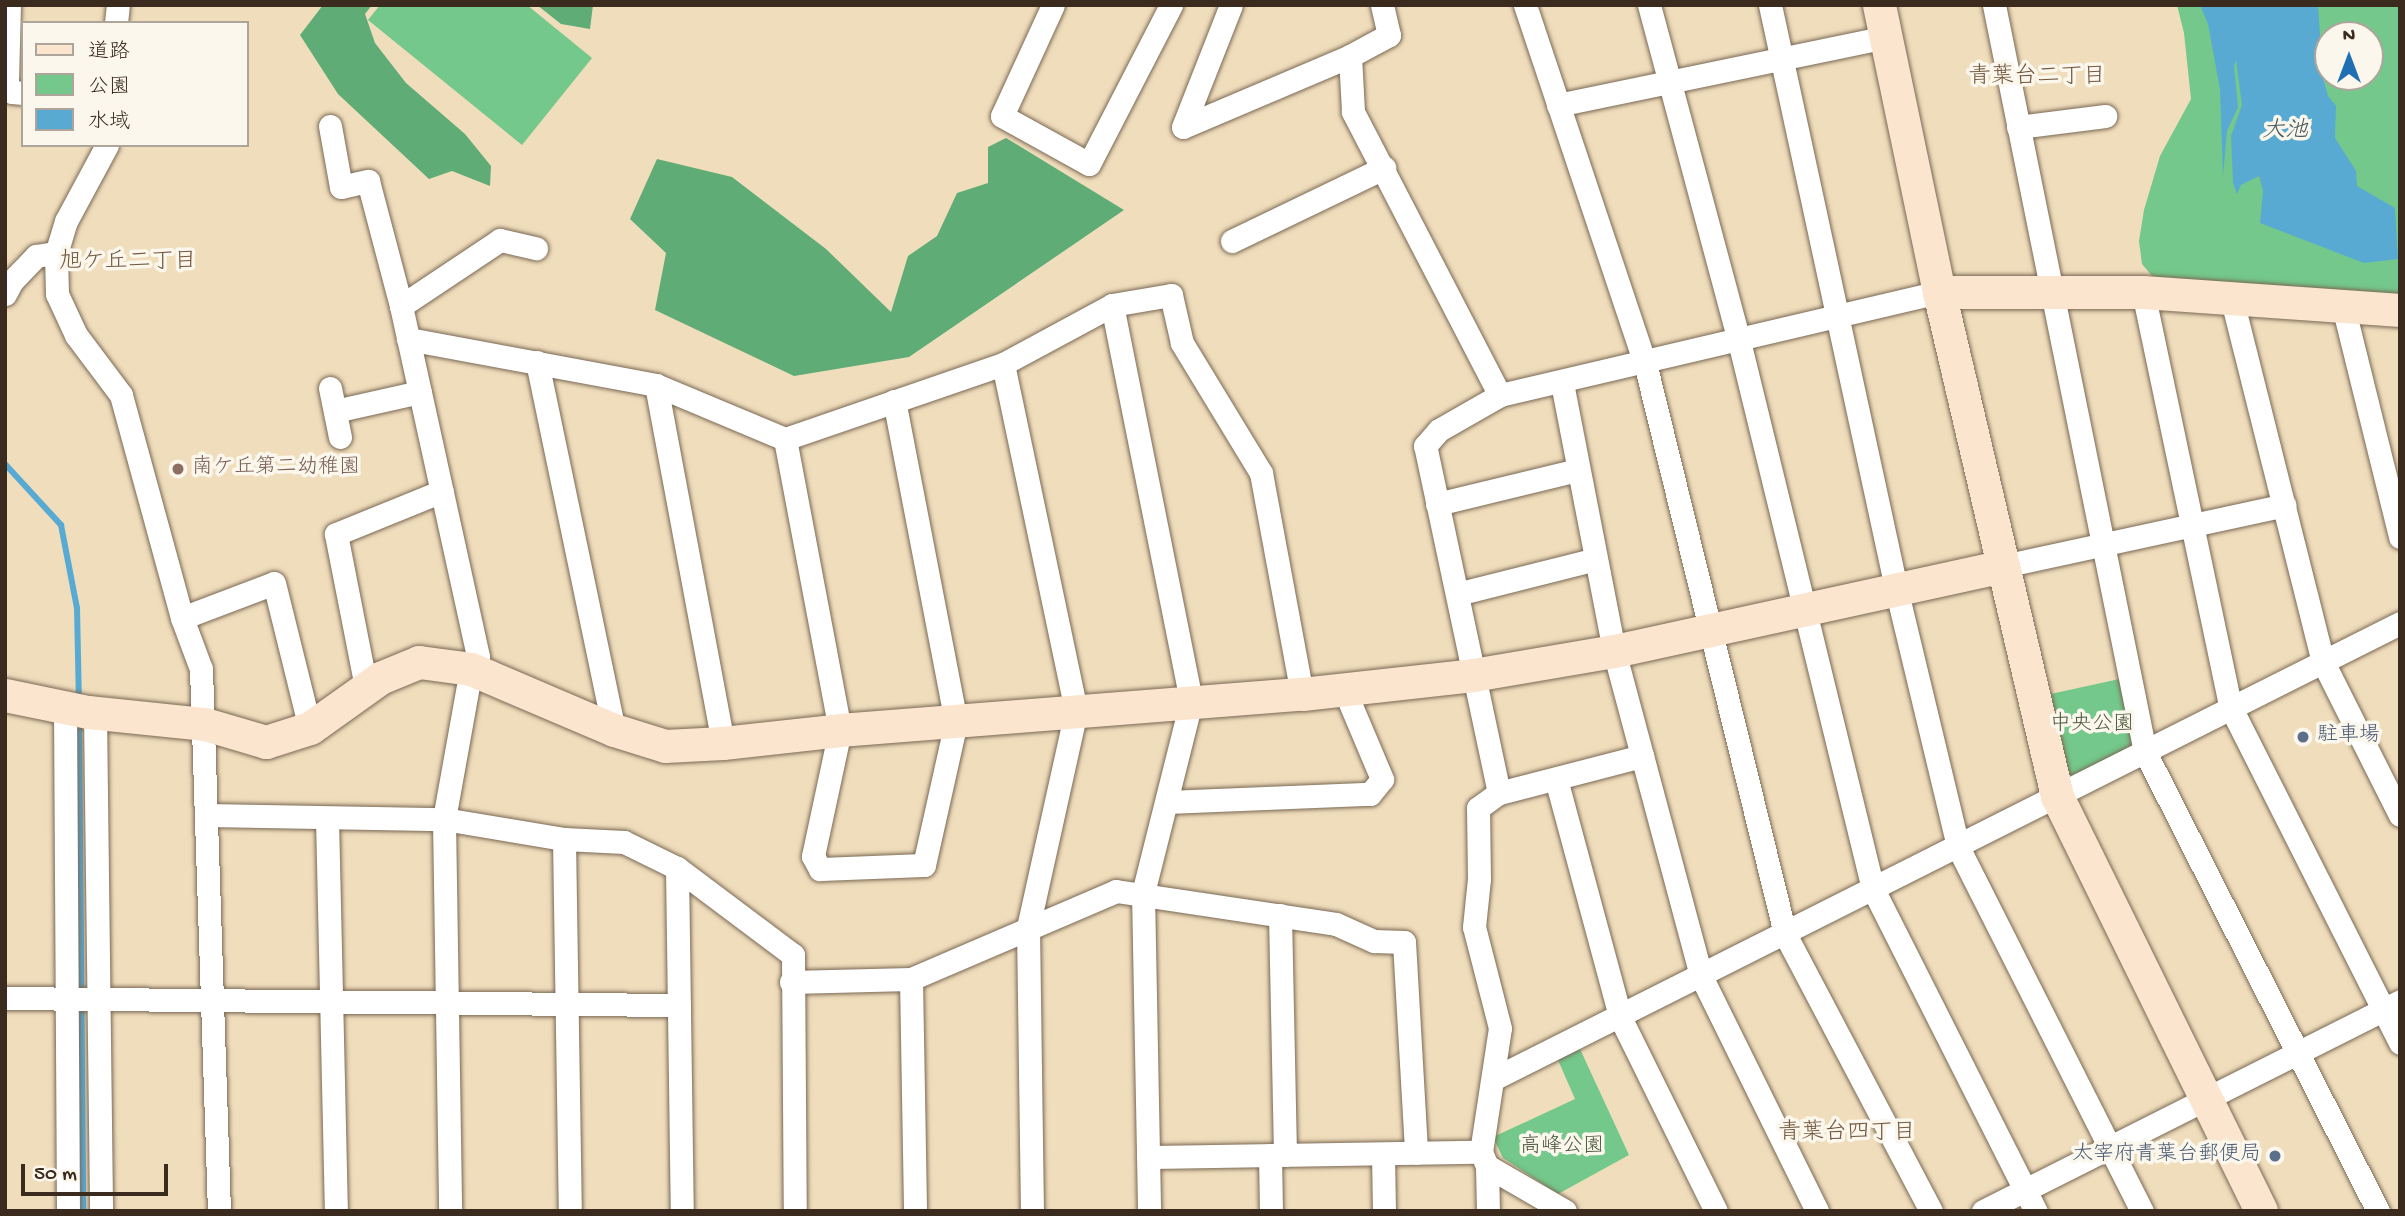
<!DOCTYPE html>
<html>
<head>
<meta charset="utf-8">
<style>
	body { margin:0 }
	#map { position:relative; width:2405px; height:1216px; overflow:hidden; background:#f0ddbc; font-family:"Gochi Hand","Klee One",sans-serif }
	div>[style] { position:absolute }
	.green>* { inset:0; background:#74c88b }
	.forest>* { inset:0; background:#5fac77 }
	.water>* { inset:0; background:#58aad3 }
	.stream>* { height:6px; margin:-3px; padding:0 3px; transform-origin:3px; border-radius:3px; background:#58aad3 }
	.roads { filter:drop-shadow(0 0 2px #7a6955) drop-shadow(0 0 2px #7a6955) }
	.street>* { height:23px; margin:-11.5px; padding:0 11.5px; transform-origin:11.5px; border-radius:11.5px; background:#fff }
	.secondary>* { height:33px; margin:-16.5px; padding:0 16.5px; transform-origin:16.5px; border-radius:16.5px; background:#fce5cf }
	.dots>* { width:19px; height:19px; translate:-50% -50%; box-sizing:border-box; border:4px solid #fbf7ec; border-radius:50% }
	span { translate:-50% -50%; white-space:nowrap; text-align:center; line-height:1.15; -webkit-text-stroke:7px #fbf7ec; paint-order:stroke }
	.education-label { font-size:21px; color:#785e54 }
	.left { translate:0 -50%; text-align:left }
	.park-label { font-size:21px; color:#4c593f }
	.service-label { font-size:21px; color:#4e5e75 }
	.right { translate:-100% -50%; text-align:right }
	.neighbourhood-label { font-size:23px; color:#735840 }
	.water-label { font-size:23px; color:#45575d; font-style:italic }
	.frame { position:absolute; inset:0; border:7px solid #3b2a1e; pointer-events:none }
	.legend { position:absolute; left:21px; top:21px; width:228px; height:126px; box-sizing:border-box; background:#fbf7ec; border:2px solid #aea59a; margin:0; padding:9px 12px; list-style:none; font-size:21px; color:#3b2a1e }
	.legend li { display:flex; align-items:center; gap:14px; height:35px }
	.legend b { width:35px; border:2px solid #aea59a }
	.north { position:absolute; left:2314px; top:21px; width:70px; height:70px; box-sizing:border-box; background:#fbf7ec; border:2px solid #aea59a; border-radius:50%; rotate:0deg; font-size:19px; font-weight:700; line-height:28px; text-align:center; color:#3b2a1e }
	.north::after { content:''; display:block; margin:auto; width:24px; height:32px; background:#1f6fb2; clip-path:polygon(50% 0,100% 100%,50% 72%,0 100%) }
	.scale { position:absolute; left:21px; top:1164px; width:147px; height:32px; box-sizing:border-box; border:4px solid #3b2a1e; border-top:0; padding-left:9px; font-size:21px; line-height:24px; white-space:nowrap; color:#3b2a1e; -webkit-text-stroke:5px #fbf7ec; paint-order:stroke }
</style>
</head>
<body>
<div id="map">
	<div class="green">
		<div style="clip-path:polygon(380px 5px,527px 5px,592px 58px,522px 145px,368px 20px)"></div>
		<div style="clip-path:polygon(evenodd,2177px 5px,2400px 5px,2400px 303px,2158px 283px,2142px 264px,2139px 241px,2144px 210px,2160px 156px,2191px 99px,2184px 33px,2177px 5px,2328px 35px,2370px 35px,2370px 77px,2328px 77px,2328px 35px)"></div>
		<div style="clip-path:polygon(2124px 678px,2136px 740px,2132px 747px,2079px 778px,2060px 772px,2046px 695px)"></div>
		<div style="clip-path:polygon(1580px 1049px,1629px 1155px,1558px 1194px,1503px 1158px,1493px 1137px,1575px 1099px,1558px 1060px)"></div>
	</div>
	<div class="forest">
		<div style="clip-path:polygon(323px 5px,372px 5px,365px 14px,375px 43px,406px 83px,465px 134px,491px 166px,490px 186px,452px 171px,429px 179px,338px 94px,300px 35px)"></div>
		<div style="clip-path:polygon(537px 5px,593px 5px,590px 29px,561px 24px)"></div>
		<div style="clip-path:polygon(1006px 138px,1124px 210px,909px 357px,794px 376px,655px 310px,666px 253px,630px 219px,657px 159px,732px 177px,826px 249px,891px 312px,908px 256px,937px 236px,957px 193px,988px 183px,988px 147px)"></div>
	</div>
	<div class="water">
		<div style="clip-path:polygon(2200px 5px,2318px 5px,2323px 79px,2328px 96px,2336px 106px,2335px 138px,2356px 171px,2357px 186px,2395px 208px,2398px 259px,2364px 263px,2260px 223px,2263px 191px,2259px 176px,2241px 185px,2237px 194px,2233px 183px,2231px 136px,2242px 105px,2236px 60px,2234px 66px,2238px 107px,2227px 131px,2223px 176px,2220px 89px,2208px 24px)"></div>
	</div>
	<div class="stream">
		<div style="left:5px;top:464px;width:83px;rotate:47.4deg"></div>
		<div style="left:61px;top:525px;width:85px;rotate:79.1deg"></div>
		<div style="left:77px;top:608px;width:93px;rotate:88.8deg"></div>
		<div style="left:79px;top:719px;width:492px;rotate:89.5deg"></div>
	</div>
	<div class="roads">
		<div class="street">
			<div style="left:9px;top:5px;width:78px;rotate:91.5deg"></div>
			<div style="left:7px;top:83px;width:10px;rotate:61deg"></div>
			<div style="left:12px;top:92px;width:11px;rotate:5deg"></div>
			<div style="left:1053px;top:5px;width:122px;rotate:114.7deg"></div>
			<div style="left:1002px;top:116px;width:99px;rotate:28.9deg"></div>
			<div style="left:1089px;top:164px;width:179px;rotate:-62.7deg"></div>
			<div style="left:1231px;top:5px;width:131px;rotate:111.5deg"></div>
			<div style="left:1183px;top:127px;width:181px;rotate:-23deg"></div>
			<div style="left:1382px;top:5px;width:31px;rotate:77deg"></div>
			<div style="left:1389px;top:35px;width:44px;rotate:151.7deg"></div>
			<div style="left:1350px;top:56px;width:56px;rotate:86.9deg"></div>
			<div style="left:1353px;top:112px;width:319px;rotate:62.6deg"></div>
			<div style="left:1525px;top:5px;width:378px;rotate:71.5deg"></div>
			<div style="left:1645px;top:363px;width:588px;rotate:76.22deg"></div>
			<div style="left:1785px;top:934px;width:313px;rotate:62.2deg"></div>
			<div style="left:1649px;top:5px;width:348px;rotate:75deg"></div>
			<div style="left:1739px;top:341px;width:564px;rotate:76.26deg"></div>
			<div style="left:1873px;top:889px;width:361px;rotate:63.2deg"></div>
			<div style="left:1770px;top:5px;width:596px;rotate:77.8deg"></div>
			<div style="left:1896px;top:588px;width:266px;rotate:76.5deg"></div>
			<div style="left:1958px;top:847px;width:408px;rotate:63.2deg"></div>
			<div style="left:1994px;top:5px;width:762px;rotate:78.57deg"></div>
			<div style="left:2145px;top:752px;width:515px;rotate:63.09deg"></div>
			<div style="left:116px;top:23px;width:18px;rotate:-84deg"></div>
			<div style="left:1558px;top:105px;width:335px;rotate:-11.7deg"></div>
			<div style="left:330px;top:126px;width:62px;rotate:79.8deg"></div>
			<div style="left:341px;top:187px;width:28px;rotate:-13deg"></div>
			<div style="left:368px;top:181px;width:129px;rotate:75.2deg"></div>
			<div style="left:401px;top:306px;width:359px;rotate:77.6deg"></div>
			<div style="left:478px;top:657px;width:14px;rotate:120deg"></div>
			<div style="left:471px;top:669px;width:152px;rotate:100.2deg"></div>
			<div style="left:444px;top:819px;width:392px;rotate:89.1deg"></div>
			<div style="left:2018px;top:127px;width:88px;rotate:-7.2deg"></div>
			<div style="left:107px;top:145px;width:86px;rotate:118.3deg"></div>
			<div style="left:66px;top:221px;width:34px;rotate:107deg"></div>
			<div style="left:56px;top:253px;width:41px;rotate:88.6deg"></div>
			<div style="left:57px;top:294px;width:45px;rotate:65.1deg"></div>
			<div style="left:76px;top:335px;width:75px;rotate:53.1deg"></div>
			<div style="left:121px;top:395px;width:231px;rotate:74.7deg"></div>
			<div style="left:182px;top:618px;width:54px;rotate:69.6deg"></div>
			<div style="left:201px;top:669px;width:542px;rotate:88.1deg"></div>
			<div style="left:1232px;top:241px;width:169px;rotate:-25.7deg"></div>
			<div style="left:2143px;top:292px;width:425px;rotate:78.1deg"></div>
			<div style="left:2231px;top:708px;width:375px;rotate:63.2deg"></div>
			<div style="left:5px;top:294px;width:15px;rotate:-62deg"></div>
			<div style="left:12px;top:281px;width:35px;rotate:-46deg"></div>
			<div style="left:36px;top:256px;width:20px;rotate:-9deg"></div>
			<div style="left:2231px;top:296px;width:377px;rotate:75.9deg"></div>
			<div style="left:2323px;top:662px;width:171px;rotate:63.3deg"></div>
			<div style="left:1112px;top:305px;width:405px;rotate:78.7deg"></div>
			<div style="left:1191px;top:702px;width:197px;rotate:104.1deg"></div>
			<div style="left:1143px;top:893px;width:318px;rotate:88.9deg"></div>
			<div style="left:401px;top:306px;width:119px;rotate:-33.7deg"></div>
			<div style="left:500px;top:240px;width:37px;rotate:13deg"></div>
			<div style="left:2343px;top:306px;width:238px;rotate:76.1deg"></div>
			<div style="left:408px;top:339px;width:252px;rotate:10.5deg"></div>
			<div style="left:656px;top:385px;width:140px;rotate:22.7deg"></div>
			<div style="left:785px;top:439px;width:231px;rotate:-19deg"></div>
			<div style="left:1003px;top:364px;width:124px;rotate:-28.4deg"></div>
			<div style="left:1112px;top:305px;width:60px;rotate:-9.6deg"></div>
			<div style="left:1171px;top:295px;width:49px;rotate:77.1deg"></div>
			<div style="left:1182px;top:343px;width:152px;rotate:58.7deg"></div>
			<div style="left:1261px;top:473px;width:225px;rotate:79.5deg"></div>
			<div style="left:537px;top:362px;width:376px;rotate:78.2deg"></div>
			<div style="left:1003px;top:364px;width:355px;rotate:78.1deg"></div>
			<div style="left:1076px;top:711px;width:221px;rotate:102.5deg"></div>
			<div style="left:1028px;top:927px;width:284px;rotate:89.2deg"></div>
			<div style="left:1562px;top:383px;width:273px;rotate:79deg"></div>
			<div style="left:1614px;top:651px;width:336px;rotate:75deg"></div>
			<div style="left:1701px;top:976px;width:262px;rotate:63.7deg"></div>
			<div style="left:656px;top:385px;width:364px;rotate:79.4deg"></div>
			<div style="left:330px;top:388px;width:50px;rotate:78.5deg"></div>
			<div style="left:335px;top:411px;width:87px;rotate:-12.6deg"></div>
			<div style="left:785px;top:439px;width:296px;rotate:79.3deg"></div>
			<div style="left:840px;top:730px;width:129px;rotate:102.1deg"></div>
			<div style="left:813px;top:856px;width:15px;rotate:62deg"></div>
			<div style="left:820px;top:869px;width:104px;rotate:-2.2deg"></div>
			<div style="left:924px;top:865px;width:147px;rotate:-77.4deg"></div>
			<div style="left:956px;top:722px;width:327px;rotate:-100.9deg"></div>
			<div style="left:1437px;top:504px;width:145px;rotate:-13.6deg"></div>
			<div style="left:2003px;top:566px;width:288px;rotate:-12.2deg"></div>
			<div style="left:1457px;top:594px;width:143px;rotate:-14.1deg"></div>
			<div style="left:182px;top:618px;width:98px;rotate:-20.8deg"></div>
			<div style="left:274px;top:583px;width:149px;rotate:76.1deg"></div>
			<div style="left:366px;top:687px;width:156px;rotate:-101.1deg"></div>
			<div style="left:336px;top:534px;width:114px;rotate:-22.1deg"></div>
			<div style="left:65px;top:707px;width:504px;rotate:89.66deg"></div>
			<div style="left:95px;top:712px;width:499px;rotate:89.3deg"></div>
			<div style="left:1556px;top:779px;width:246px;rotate:74.9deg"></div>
			<div style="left:1620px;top:1017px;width:216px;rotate:63.7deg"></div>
			<div style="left:1499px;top:793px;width:148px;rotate:-14.5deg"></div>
			<div style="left:1167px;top:802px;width:203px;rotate:-2.3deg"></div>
			<div style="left:1370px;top:794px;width:19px;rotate:-51deg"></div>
			<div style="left:1382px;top:779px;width:98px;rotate:-112.9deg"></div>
			<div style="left:207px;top:815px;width:237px;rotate:1deg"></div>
			<div style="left:444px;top:819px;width:122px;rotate:9.5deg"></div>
			<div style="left:564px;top:839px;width:60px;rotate:2.9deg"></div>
			<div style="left:624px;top:842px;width:59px;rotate:26.1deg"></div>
			<div style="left:677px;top:868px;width:145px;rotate:36.9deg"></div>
			<div style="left:793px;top:955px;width:256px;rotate:89.6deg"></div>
			<div style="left:327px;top:818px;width:393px;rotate:88.7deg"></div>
			<div style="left:564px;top:839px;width:372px;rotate:89.1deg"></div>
			<div style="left:677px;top:868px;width:343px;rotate:89.2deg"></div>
			<div style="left:1280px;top:915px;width:240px;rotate:88.8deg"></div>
			<div style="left:911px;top:979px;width:232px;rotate:89deg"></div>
			<div style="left:791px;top:982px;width:120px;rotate:-1.4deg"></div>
			<div style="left:911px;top:979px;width:223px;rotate:-23.2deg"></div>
			<div style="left:1116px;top:891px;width:222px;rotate:8.5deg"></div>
			<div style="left:1336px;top:924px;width:42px;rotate:24.1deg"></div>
			<div style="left:1374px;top:941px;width:30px;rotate:2deg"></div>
			<div style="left:1404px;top:942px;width:211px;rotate:86.7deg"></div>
			<div style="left:5px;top:998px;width:674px;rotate:0.6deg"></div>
			<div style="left:1495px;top:1078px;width:1013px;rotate:-26.69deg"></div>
			<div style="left:1383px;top:1154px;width:57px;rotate:89deg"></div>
			<div style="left:1270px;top:1155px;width:56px;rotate:89deg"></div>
			<div style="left:1148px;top:1157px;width:333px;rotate:-0.9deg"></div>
			<div style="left:1487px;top:1166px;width:90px;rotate:30deg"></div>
			<div style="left:1488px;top:1211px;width:45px;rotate:-91.3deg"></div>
			<div style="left:1487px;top:1166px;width:15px;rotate:-113deg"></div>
			<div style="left:1481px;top:1152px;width:125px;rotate:-81.3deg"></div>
			<div style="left:1500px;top:1028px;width:104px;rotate:-104.4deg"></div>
			<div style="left:1474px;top:927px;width:48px;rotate:-84.1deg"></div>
			<div style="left:1479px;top:879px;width:71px;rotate:-90.8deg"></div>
			<div style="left:1478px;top:808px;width:26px;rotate:-36deg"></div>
			<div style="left:1499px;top:793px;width:355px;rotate:-102deg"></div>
			<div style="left:1425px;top:446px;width:21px;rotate:-49deg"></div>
			<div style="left:1439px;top:430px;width:70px;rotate:-29.8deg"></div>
			<div style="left:1500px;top:395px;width:451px;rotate:-13.2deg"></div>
			<div style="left:1983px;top:1211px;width:467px;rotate:-26.7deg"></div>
		</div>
		<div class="secondary">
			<div style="left:1879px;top:5px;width:293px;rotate:78.2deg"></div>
			<div style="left:1939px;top:292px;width:518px;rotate:76.82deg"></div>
			<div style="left:2057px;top:796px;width:462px;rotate:63.8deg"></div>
			<div style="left:1939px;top:292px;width:204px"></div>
			<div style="left:2143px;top:292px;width:258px;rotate:4deg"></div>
			<div style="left:5px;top:695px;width:85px;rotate:11.6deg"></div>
			<div style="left:88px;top:712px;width:118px;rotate:5.9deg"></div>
			<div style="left:205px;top:724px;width:64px;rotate:16.4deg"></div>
			<div style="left:266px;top:742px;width:46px;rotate:-17.7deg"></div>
			<div style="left:310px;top:728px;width:86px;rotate:-35.5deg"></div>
			<div style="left:380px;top:678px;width:42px;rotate:-22.3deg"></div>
			<div style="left:419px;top:662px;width:52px;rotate:7.7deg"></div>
			<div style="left:471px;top:669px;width:155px;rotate:23.1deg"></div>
			<div style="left:614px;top:730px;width:53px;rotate:17.4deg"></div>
			<div style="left:665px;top:746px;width:58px;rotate:-3deg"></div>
			<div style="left:723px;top:743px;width:118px;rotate:-6.3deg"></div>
			<div style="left:840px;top:730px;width:463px;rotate:-4.5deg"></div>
			<div style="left:1302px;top:694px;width:172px;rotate:-6.3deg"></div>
			<div style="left:1473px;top:675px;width:143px;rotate:-9.7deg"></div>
			<div style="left:1614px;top:651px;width:398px;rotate:-12.3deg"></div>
		</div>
	</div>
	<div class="dots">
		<div style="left:178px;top:469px;background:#8d6e63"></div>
		<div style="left:2303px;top:737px;background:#5c6f8a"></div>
		<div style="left:2275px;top:1156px;background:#5c6f8a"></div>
	</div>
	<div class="education-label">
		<span class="left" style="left:192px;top:469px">南ケ丘第二幼稚園</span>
	</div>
	<div class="park-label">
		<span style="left:2092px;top:726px">中央公園</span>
		<span style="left:1562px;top:1148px">高峰公園</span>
	</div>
	<div class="service-label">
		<span class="left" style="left:2317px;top:737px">駐車場</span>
		<span class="right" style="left:2261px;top:1156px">太宰府青葉台郵便局</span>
	</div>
	<div class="neighbourhood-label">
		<span style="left:2037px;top:78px">青葉台二丁目</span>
		<span style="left:128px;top:263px">旭ケ丘二丁目</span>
		<span style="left:1847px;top:1134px">青葉台四丁目</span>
	</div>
	<div class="water-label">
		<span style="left:2285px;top:132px">大池</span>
	</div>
	<div class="frame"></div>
	<ul class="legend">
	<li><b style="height:9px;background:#fce5cf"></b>道路</li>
	<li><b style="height:19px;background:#74c88b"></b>公園</li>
	<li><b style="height:19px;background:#58aad3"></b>水域</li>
	</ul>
	<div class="north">N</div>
	<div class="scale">50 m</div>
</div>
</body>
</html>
